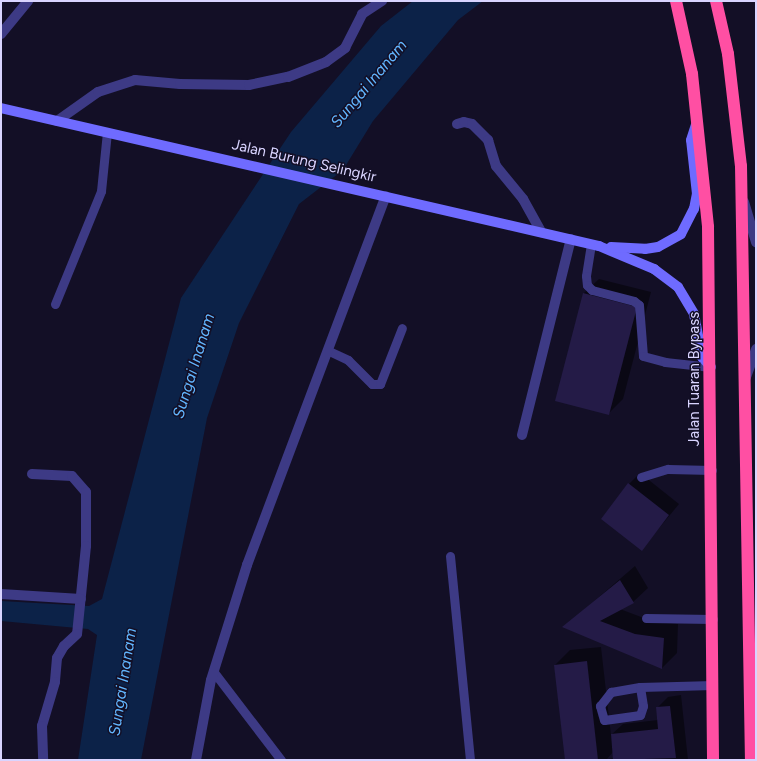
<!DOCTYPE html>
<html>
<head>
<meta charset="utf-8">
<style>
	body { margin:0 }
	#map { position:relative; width:757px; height:761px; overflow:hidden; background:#130f26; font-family:Figtree,sans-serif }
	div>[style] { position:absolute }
	.water>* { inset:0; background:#0c2248 }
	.shadow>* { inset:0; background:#0007 }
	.building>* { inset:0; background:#241b47 }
	.lane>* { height:9px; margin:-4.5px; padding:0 4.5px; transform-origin:4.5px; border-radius:4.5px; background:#3d3a85 }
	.street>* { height:10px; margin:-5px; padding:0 5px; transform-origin:5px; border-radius:5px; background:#3d3a85 }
	.secondary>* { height:10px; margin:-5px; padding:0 5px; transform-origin:5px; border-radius:5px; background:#6f6bff }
	.highway>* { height:12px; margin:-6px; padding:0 6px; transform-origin:6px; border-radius:6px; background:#ff4fa3 }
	span { translate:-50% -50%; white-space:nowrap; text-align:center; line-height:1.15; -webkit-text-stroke:3px #130f26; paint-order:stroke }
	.street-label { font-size:15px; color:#d9d4ff }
	.water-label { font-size:16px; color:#62b6ff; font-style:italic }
	.frame { position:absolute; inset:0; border:2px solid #d9d4ff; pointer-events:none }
</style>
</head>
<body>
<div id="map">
	<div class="water">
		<div style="clip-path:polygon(413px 1px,483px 1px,458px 20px,373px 121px,343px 170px,299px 204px,239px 323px,207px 418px,141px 760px,78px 760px,97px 635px,88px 629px,1px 621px,1px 601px,89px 606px,102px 599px,181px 298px,291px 132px,381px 26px)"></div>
	</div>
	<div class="shadow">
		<div style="clip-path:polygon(599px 279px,651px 292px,623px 399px,608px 414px,556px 400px,584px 293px)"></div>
		<div style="clip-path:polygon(640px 473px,679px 504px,642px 549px,629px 484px)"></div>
		<div style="clip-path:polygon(635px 566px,648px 588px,633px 602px,620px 609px,649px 620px,678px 624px,677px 653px,662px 668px,564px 627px)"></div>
		<div style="clip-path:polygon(evenodd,601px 647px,611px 735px,623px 724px,658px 720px,657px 708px,668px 697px,681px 695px,688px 760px,566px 760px,555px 665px,570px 650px,601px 647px,613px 752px,614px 758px,607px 759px,613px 752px)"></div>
	</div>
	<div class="building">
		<div style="clip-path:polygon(583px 293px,637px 307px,609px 415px,555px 401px)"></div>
		<div style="clip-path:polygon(628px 483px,669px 515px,642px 551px,601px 519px)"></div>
		<div style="clip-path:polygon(620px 580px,634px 603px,600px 621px,635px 634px,664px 638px,662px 669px,562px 627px)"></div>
		<div style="clip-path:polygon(587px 661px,598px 760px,565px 760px,554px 665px)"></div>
		<div style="clip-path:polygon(670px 706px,676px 758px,613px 760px,611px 734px,658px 729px,656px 707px)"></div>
	</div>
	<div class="lane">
		<div style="left:591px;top:244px;width:32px;rotate:99deg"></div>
		<div style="left:586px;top:276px;width:9px;rotate:84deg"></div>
		<div style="left:587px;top:285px;width:7px;rotate:45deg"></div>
		<div style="left:592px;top:290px;width:43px;rotate:14.7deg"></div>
		<div style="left:634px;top:301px;width:6px;rotate:39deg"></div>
		<div style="left:639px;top:305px;width:51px;rotate:85.5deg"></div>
		<div style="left:643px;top:356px;width:23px;rotate:15deg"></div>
		<div style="left:665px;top:362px;width:46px;rotate:6.2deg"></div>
		<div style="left:55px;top:304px;width:122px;rotate:-67.8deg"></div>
		<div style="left:101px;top:191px;width:59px;rotate:-84.2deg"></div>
		<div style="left:329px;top:351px;width:21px;rotate:25deg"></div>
		<div style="left:348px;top:360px;width:34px;rotate:45deg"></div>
		<div style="left:372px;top:384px;width:8px"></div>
		<div style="left:380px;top:384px;width:60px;rotate:-68.6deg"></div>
		<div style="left:641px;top:477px;width:28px;rotate:-17deg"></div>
		<div style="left:668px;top:469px;width:44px;rotate:1.3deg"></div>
		<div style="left:450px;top:556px;width:205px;rotate:84.4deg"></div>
		<div style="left:646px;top:618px;width:67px;rotate:0.9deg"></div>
		<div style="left:213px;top:671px;width:112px;rotate:52.6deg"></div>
		<div style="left:640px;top:687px;width:19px;rotate:81deg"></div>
		<div style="left:643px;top:706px;width:9px;rotate:108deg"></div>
		<div style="left:640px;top:715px;width:36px;rotate:172deg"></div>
		<div style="left:604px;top:720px;width:15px;rotate:-106deg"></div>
		<div style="left:600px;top:706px;width:18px;rotate:-52deg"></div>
		<div style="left:611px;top:692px;width:29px;rotate:-10deg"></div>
		<div style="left:640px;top:687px;width:73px;rotate:-1.6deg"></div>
	</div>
	<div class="street">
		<div style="left:1px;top:34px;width:43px;rotate:-50.7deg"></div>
		<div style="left:57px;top:121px;width:50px;rotate:-35.3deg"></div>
		<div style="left:98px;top:92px;width:39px;rotate:-18deg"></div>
		<div style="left:135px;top:80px;width:45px;rotate:5.1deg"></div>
		<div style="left:180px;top:84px;width:69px;rotate:0.8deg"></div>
		<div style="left:249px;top:85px;width:40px;rotate:-12deg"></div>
		<div style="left:288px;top:77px;width:41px;rotate:-21.5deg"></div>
		<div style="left:326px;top:62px;width:24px;rotate:-36deg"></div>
		<div style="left:345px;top:48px;width:38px;rotate:-63deg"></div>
		<div style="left:362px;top:14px;width:24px;rotate:-33deg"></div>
		<div style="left:457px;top:124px;width:7px;rotate:-16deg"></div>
		<div style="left:464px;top:122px;width:8px;rotate:14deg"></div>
		<div style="left:472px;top:124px;width:23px;rotate:45deg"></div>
		<div style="left:488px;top:140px;width:27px;rotate:73deg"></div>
		<div style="left:496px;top:166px;width:43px;rotate:50.7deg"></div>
		<div style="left:523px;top:199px;width:38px;rotate:61deg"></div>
		<div style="left:744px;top:202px;width:42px;rotate:73.3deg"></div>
		<div style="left:746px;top:377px;width:30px;rotate:-70deg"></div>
		<div style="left:522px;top:435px;width:202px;rotate:-76deg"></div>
		<div style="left:32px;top:474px;width:40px;rotate:2.9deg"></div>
		<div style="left:72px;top:476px;width:21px;rotate:49deg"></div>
		<div style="left:86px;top:492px;width:54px;rotate:90deg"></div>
		<div style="left:86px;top:546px;width:88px;rotate:95.8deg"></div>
		<div style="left:77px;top:634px;width:18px;rotate:137deg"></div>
		<div style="left:64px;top:646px;width:14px;rotate:120deg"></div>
		<div style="left:57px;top:658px;width:24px;rotate:95deg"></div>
		<div style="left:55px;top:682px;width:46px;rotate:106.5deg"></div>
		<div style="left:42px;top:726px;width:34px;rotate:88deg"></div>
		<div style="left:1px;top:594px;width:80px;rotate:3.6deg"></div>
		<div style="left:196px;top:760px;width:81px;rotate:-79.4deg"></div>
		<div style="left:211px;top:680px;width:121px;rotate:-72.6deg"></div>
		<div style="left:247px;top:565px;width:394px;rotate:-69.4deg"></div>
	</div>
	<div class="secondary">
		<div style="left:1px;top:108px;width:614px;rotate:12.99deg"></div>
		<div style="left:599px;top:246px;width:60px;rotate:22.7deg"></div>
		<div style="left:654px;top:269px;width:30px;rotate:37deg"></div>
		<div style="left:678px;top:287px;width:31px;rotate:59deg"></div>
		<div style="left:694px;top:314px;width:44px;rotate:79.5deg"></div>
		<div style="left:702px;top:357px;width:13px;rotate:48deg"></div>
		<div style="left:611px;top:247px;width:34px;rotate:3deg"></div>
		<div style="left:645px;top:249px;width:13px;rotate:-9deg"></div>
		<div style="left:658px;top:247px;width:26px;rotate:-29deg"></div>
		<div style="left:681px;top:234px;width:28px;rotate:-63deg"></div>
		<div style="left:694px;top:209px;width:15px;rotate:-79deg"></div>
		<div style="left:697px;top:194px;width:54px;rotate:-96.3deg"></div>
		<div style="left:691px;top:140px;width:16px;rotate:-72deg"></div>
	</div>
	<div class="highway">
		<div style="left:676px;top:1px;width:75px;rotate:77.6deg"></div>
		<div style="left:692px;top:74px;width:154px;rotate:84deg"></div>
		<div style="left:708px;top:227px;width:533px;rotate:89.46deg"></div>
		<div style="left:716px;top:1px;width:54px;rotate:77.2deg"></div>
		<div style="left:728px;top:54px;width:113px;rotate:83.4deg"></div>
		<div style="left:741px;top:166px;width:594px;rotate:89.04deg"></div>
	</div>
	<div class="street-label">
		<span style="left:304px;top:161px;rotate:13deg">Jalan Burung Selingkir</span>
		<span style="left:695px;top:379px;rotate:-90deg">Jalan Tuaran Bypass</span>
	</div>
	<div class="water-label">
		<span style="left:369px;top:84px;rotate:-50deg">Sungai Inanam</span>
		<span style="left:194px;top:366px;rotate:-73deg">Sungai Inanam</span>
		<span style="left:123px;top:682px;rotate:-81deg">Sungai Inanam</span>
	</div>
	<div class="frame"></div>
</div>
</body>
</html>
